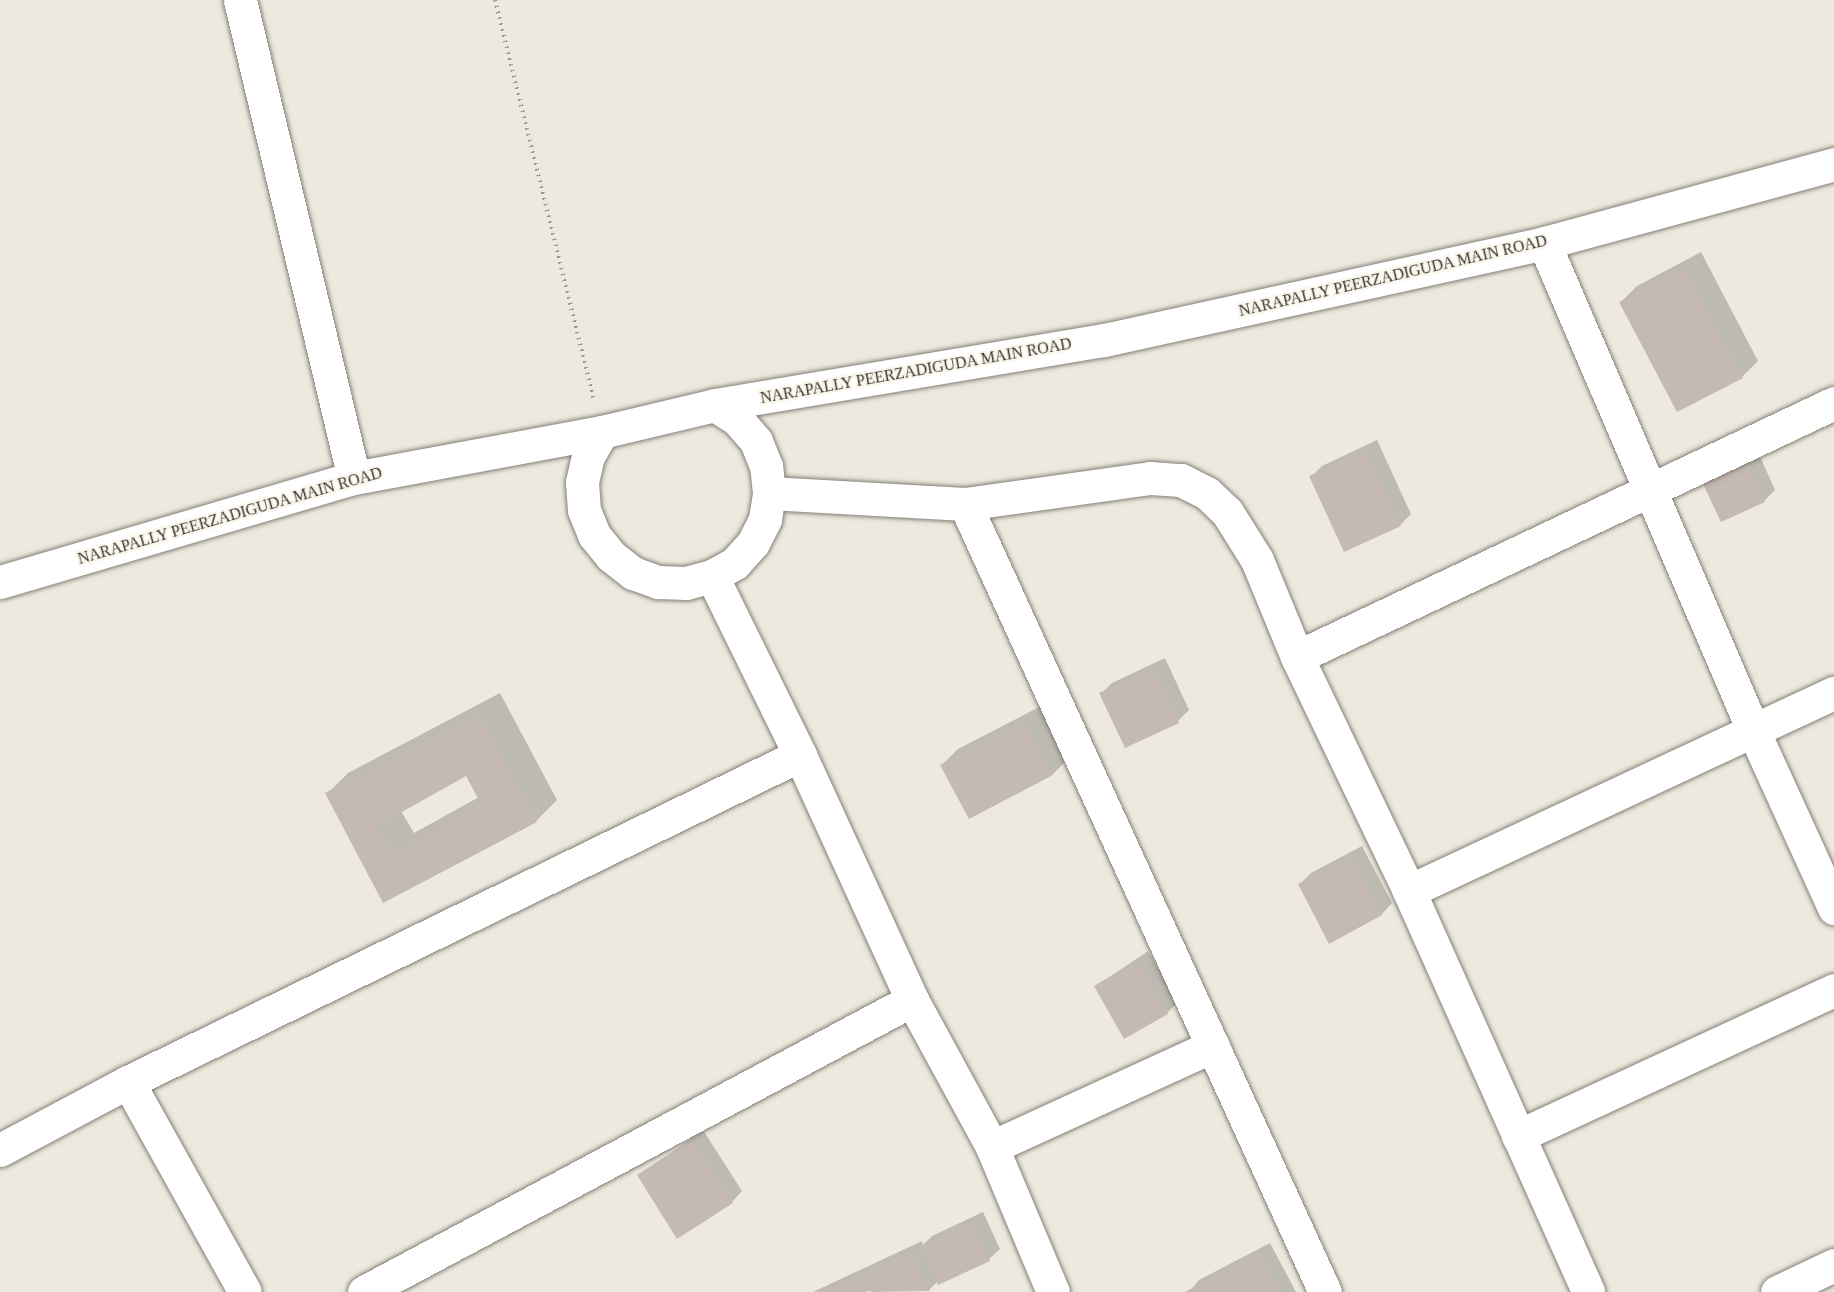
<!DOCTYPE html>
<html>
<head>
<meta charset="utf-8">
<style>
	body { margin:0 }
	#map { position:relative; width:1834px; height:1292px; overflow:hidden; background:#ede9de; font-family:"Times New Roman",serif }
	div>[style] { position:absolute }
	.shadow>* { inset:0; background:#0003 }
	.building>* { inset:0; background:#c4b9b3 }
	.path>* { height:4px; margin-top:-2px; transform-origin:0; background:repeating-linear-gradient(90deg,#9c9991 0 1.5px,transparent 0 6px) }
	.roads { filter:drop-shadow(0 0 2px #837f76) drop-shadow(0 0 2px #837f76) }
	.street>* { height:33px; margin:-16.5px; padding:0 16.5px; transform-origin:16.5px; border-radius:16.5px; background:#fff }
	.secondary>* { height:33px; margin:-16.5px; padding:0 16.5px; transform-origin:16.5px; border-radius:16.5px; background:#fff }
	span { translate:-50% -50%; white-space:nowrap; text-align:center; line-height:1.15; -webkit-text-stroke:4.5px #faf6eb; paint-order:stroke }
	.street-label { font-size:16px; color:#363430 }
</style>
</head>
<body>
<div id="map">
	<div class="shadow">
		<div style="clip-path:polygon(1701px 252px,1758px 361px,1742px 377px,1621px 302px,1637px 286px)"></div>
		<div style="clip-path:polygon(1377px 440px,1411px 514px,1400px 525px,1311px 477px,1322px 466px)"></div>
		<div style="clip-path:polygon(1758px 452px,1775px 490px,1764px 501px,1704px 482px)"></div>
		<div style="clip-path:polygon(1165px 658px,1189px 710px,1178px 721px,1101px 694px,1112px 683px)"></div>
		<div style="clip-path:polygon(evenodd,500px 693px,557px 800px,536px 821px,383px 901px,327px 794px,348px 773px,500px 693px,466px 774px,479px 797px,414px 833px,401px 811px,466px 774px)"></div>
		<div style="clip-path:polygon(1041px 706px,1069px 758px,1053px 774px,970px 817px,942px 765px,958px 749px)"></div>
		<div style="clip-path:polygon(1362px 846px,1392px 903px,1382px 914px,1330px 942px,1300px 884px,1311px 873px)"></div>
		<div style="clip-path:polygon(1148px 951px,1178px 1002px,1167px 1013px,1096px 986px)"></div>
		<div style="clip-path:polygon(703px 1130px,742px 1191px,732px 1202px,639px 1176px)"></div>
		<div style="clip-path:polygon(983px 1212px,1000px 1249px,989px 1259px,938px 1281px,929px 1290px,813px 1292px,922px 1241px,923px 1245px,932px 1236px)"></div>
		<div style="clip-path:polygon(1270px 1243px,1296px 1292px,1189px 1292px,1199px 1280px)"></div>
	</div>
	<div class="building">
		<div style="clip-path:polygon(1685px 268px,1743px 378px,1677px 412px,1619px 302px)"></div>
		<div style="clip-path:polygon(1366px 450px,1401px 526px,1344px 552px,1309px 476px)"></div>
		<div style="clip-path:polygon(1747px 462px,1765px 502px,1721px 522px,1702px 482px)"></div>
		<div style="clip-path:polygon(1153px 668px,1179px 723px,1125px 748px,1099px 693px)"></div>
		<div style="clip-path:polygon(evenodd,479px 713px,537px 822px,383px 903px,325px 793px,479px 713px,466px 776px,481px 804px,393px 853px,377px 826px,466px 776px)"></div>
		<div style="clip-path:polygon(1025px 721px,1053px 775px,969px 819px,940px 765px)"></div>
		<div style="clip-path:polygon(1351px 856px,1382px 915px,1329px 944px,1298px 884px)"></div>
		<div style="clip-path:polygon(1137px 961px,1168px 1014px,1124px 1039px,1094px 986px)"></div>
		<div style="clip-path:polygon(692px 1139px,733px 1203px,677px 1239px,637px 1175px)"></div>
		<div style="clip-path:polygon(972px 1221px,990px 1261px,938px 1285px,920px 1246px)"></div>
		<div style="clip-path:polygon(911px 1251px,930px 1291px,871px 1292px,862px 1273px)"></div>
		<div style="clip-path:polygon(1259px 1252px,1280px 1292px,1185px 1292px)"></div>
		<div style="clip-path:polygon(860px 1275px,867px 1292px,823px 1292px)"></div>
	</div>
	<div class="path">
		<div style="left:495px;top:0;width:411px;rotate:76.1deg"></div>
	</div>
	<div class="roads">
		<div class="street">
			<div style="left:240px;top:0;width:491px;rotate:76.6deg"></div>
			<div style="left:1544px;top:243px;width:530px;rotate:66.77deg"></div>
			<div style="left:1753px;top:730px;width:196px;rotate:65.5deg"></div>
			<div style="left:602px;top:432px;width:28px;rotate:120deg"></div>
			<div style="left:588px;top:456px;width:27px;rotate:103deg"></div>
			<div style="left:582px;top:482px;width:28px;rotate:86deg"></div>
			<div style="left:584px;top:510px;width:27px;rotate:68deg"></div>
			<div style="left:594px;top:535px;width:27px;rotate:51deg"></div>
			<div style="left:611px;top:556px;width:28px;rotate:38deg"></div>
			<div style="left:633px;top:573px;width:27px;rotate:20deg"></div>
			<div style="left:658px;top:582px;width:28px;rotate:2deg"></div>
			<div style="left:686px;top:583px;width:27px;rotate:-15deg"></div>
			<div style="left:712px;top:576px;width:26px;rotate:-29deg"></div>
			<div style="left:735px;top:563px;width:27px;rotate:-48deg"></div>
			<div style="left:753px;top:543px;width:27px;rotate:-63deg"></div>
			<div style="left:765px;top:519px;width:26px;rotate:-81deg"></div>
			<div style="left:769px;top:493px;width:27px;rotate:-96deg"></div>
			<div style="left:766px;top:466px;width:27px;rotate:-112deg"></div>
			<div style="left:756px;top:441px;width:28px;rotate:-131deg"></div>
			<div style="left:738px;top:420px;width:27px;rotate:-147deg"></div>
			<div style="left:769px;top:493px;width:196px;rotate:3.2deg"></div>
			<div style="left:965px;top:504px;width:187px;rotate:-8deg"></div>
			<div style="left:1150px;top:478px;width:31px;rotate:4deg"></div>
			<div style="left:1181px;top:480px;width:29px;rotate:27deg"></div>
			<div style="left:1207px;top:493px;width:28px;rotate:44deg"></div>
			<div style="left:1227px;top:512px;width:57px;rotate:58deg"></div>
			<div style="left:1257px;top:560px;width:105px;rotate:67.6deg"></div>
			<div style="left:1297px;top:657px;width:259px;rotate:64.4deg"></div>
			<div style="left:1409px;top:891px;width:439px;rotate:65.9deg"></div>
			<div style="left:965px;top:504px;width:866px;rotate:65.45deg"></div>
			<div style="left:712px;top:576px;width:199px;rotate:63.8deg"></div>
			<div style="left:800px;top:755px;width:269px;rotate:65.4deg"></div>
			<div style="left:912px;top:1000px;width:167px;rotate:61.4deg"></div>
			<div style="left:992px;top:1147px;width:157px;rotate:67.2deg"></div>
			<div style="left:1297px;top:657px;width:594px;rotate:-25.31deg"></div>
			<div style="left:1409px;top:891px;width:469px;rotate:-25deg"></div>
			<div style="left:128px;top:1082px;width:240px;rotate:60.9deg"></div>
			<div style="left:1518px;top:1136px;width:348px;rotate:-24.8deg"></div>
			<div style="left:992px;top:1147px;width:243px;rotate:-24.6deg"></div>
			<div style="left:0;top:1150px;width:145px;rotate:-28deg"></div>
			<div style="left:128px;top:1082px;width:747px;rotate:-25.95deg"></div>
			<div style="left:364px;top:1292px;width:621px;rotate:-28.05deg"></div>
			<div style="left:1777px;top:1292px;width:63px;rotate:-25.3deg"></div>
		</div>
		<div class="secondary">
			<div style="left:0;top:582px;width:369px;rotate:-16.4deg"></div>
			<div style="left:354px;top:478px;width:252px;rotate:-10.5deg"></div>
			<div style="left:602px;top:432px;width:116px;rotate:-13.4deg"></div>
			<div style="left:715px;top:405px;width:394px;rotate:-9.5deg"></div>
			<div style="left:1104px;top:340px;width:451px;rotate:-12.4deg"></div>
			<div style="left:1544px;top:243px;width:301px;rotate:-15.2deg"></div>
		</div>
	</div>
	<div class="street-label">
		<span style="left:1393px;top:276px;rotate:-13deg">NARAPALLY PEERZADIGUDA MAIN ROAD</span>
		<span style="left:916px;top:371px;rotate:-10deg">NARAPALLY PEERZADIGUDA MAIN ROAD</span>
		<span style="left:230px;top:516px;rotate:-16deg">NARAPALLY PEERZADIGUDA MAIN ROAD</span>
	</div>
</div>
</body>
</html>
